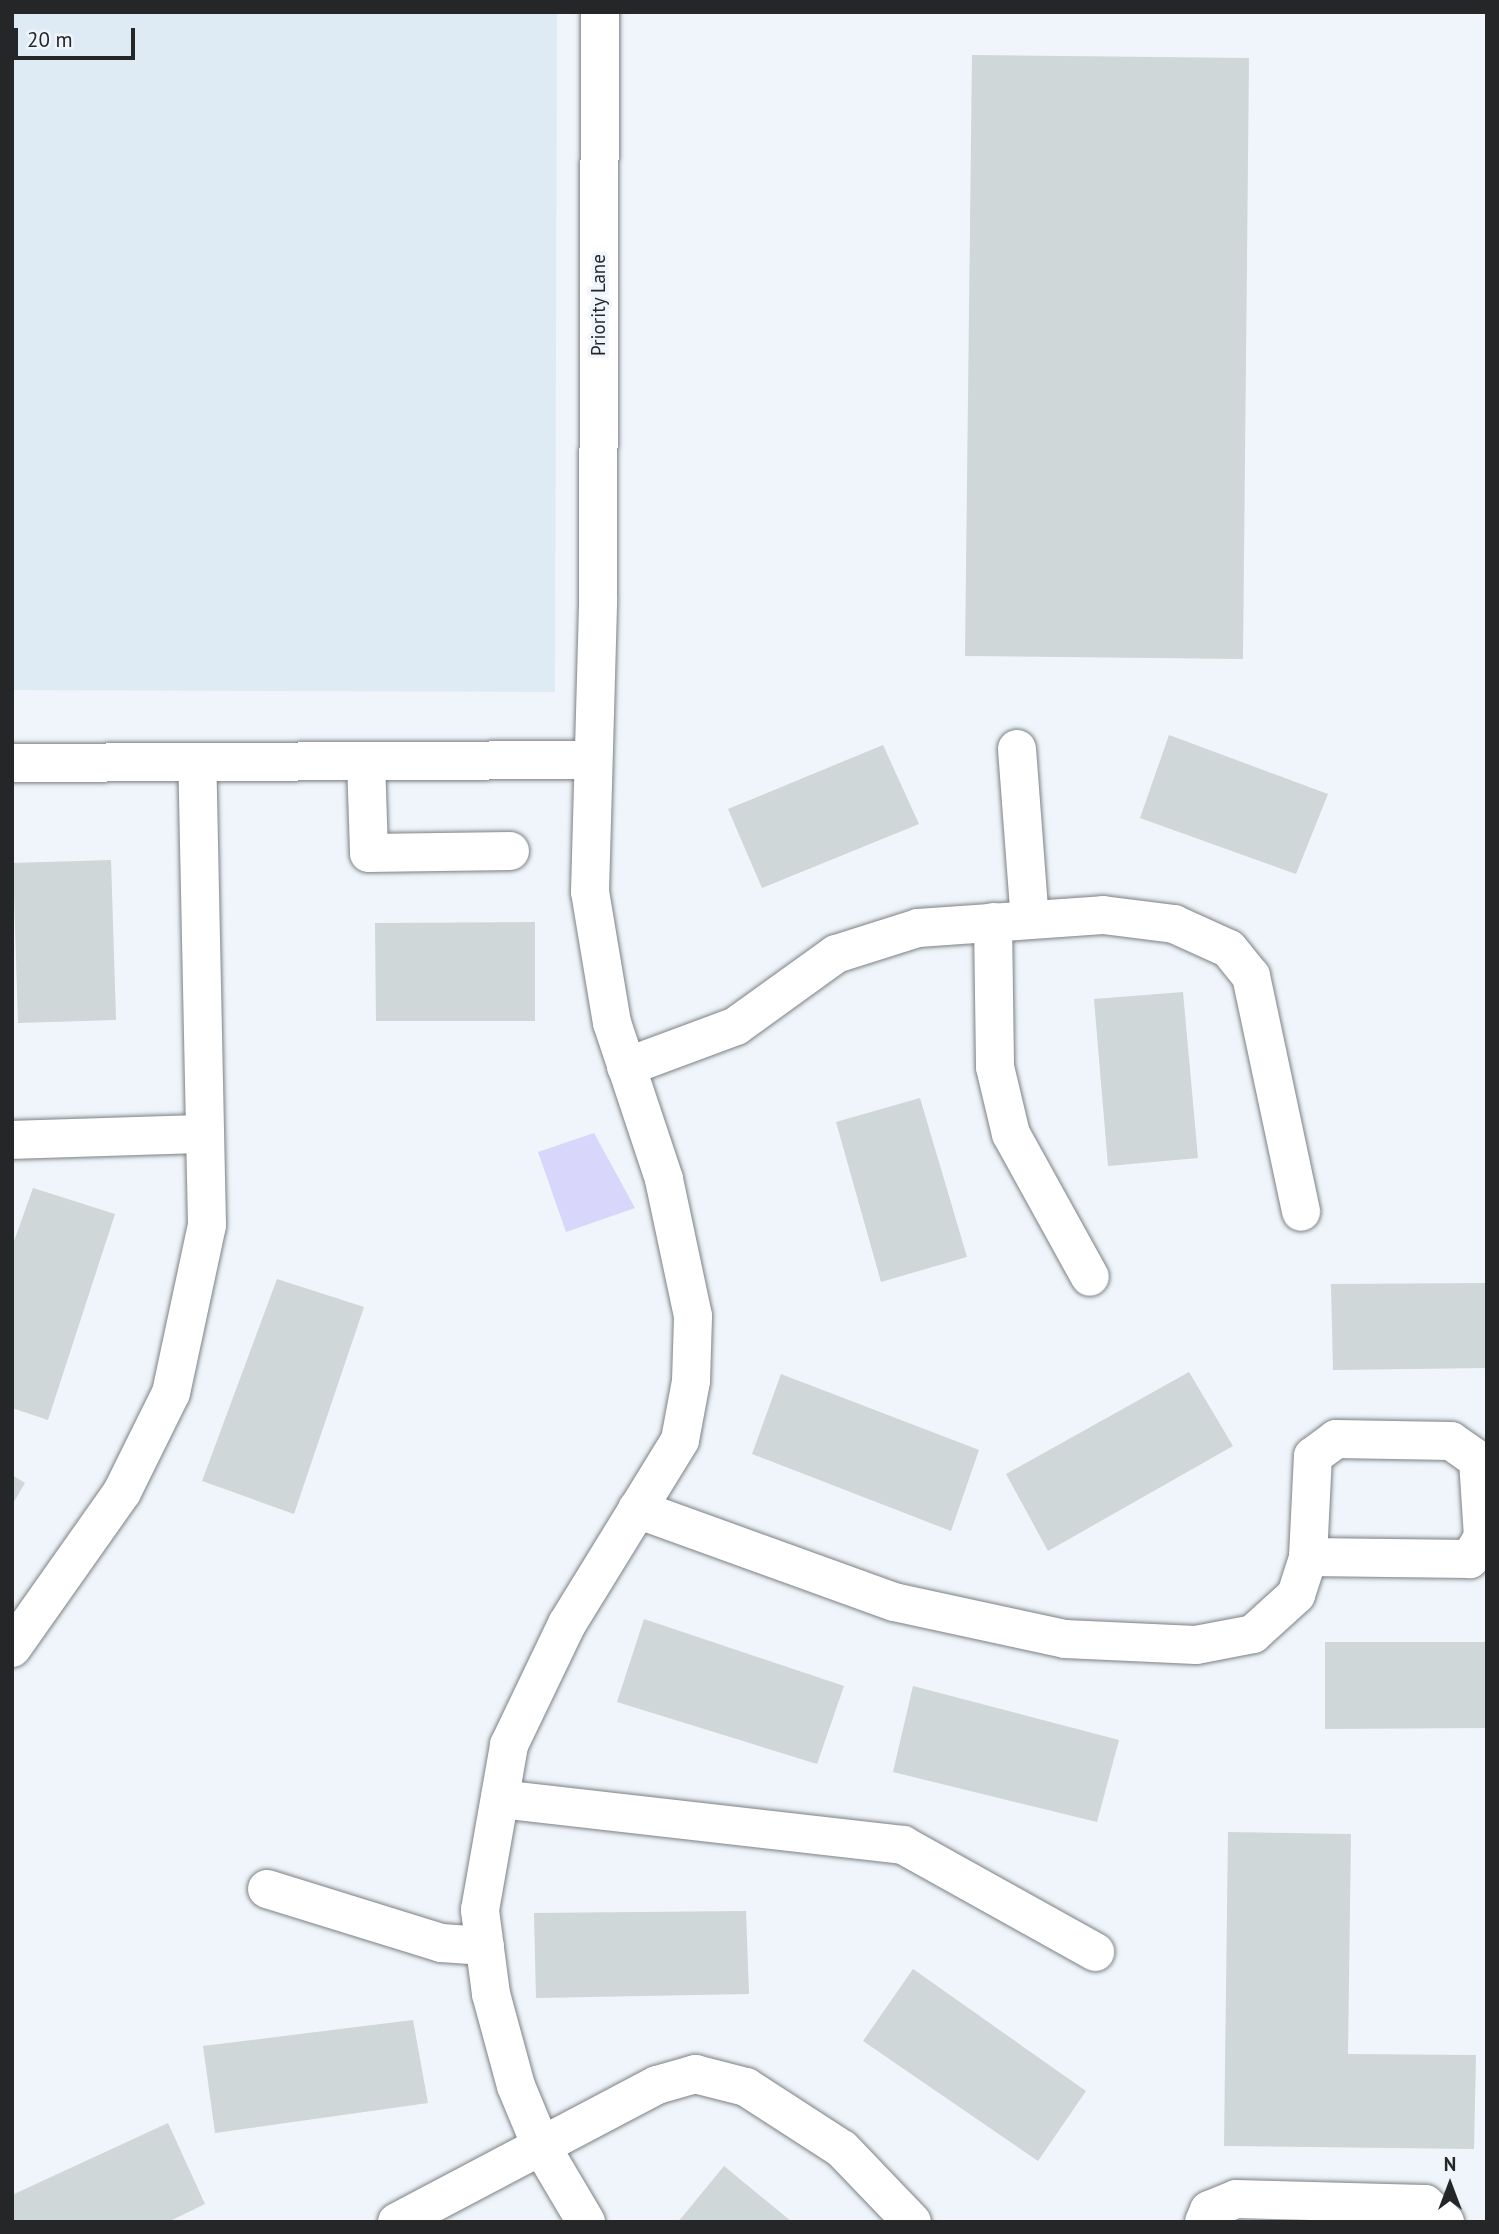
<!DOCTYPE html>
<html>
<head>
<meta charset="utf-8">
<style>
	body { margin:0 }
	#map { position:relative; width:1499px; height:2234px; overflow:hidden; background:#eff5fa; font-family:"PT Sans",sans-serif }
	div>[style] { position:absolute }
	.built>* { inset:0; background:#deebf5 }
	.green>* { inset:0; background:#d9d6fb }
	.building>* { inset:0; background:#cfd7d9 }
	.roads { filter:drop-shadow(0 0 2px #7c8185) drop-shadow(0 0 2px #7c8185) }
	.minor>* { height:38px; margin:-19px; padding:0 19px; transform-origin:19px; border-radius:19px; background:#fff }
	span { translate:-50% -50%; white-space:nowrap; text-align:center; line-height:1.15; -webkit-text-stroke:7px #eff5fa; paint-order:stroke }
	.street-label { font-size:19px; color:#242628 }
	.frame { position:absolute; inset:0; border:14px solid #242628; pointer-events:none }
	.north { position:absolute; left:1415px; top:2150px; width:70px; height:70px; -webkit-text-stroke:5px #eff5fa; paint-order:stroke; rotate:0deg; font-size:19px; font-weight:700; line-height:28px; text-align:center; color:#242628 }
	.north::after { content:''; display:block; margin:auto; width:24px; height:32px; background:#242628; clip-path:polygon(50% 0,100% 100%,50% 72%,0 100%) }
	.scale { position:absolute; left:14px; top:28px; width:121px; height:32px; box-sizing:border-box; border:4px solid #242628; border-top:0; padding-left:9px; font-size:21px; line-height:24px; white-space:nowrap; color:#242628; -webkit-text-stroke:5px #eff5fa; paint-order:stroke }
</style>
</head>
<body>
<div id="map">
	<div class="built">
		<div style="clip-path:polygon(12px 12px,557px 12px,555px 692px,12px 690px)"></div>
	</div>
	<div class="green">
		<div style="clip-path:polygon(594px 1133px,635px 1208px,566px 1232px,538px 1152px)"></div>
	</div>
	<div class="building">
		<div style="clip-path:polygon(972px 55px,1249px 58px,1243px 659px,965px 656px)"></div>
		<div style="clip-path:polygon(1169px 735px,1328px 794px,1296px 874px,1140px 818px)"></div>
		<div style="clip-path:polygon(883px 745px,919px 824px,762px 888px,728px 809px)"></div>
		<div style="clip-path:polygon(111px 860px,116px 1020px,18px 1023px,13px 863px)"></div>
		<div style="clip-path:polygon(535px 922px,535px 1021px,376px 1021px,375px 923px)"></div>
		<div style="clip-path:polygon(1183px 992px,1198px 1158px,1108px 1166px,1094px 999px)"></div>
		<div style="clip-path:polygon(920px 1098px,967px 1257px,881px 1282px,836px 1122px)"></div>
		<div style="clip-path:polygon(33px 1188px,115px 1214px,48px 1420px,12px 1408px,12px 1247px)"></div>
		<div style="clip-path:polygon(277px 1279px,364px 1307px,294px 1514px,202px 1481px)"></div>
		<div style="clip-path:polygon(1487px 1283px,1487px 1368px,1333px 1370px,1331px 1284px)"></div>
		<div style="clip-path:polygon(1189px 1372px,1233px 1446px,1048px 1551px,1006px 1474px)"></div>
		<div style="clip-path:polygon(781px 1374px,979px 1450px,951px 1531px,752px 1454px)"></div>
		<div style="clip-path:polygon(12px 1475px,25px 1483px,12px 1505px)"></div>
		<div style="clip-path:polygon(644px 1619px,844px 1686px,817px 1764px,617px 1702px)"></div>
		<div style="clip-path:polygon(1325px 1642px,1487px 1642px,1487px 1728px,1325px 1729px)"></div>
		<div style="clip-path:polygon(913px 1686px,1119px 1740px,1097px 1822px,893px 1772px)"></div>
		<div style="clip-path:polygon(1228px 1832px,1351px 1834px,1348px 2054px,1476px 2055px,1474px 2149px,1224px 2146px)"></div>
		<div style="clip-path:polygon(746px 1911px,749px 1994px,536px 1998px,534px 1913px)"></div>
		<div style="clip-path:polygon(913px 1969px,1086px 2091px,1038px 2161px,863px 2041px)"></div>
		<div style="clip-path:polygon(413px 2020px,428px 2103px,215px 2133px,203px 2046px)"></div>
		<div style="clip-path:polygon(168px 2123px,205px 2204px,168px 2222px,12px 2222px,12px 2195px)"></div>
		<div style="clip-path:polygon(724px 2166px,792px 2222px,678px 2222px)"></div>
	</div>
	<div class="roads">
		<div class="minor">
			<div style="left:1017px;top:749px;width:171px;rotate:85.7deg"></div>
			<div style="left:366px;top:761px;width:92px;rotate:88.1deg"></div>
			<div style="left:369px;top:853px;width:141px;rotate:-0.8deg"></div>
			<div style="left:12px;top:763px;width:581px;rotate:-0.3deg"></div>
			<div style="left:993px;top:922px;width:145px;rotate:89.2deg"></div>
			<div style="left:995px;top:1067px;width:69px;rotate:76.6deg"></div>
			<div style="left:1011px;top:1134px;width:163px;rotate:61.1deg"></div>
			<div style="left:626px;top:1067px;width:117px;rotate:-20.4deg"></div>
			<div style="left:736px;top:1026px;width:123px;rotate:-35.8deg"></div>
			<div style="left:836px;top:954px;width:86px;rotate:-17.6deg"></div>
			<div style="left:918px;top:928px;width:185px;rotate:-4deg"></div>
			<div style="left:1103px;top:915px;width:72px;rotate:7.2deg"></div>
			<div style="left:1174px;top:924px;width:60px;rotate:24.4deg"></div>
			<div style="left:1229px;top:949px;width:35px;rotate:51deg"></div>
			<div style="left:1251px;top:976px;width:241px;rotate:78deg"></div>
			<div style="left:12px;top:1140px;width:193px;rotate:-1.8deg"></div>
			<div style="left:637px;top:1509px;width:273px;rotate:19.9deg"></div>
			<div style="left:894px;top:1602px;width:175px;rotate:12.2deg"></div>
			<div style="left:1065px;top:1639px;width:131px;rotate:2.6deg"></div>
			<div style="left:1196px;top:1645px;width:58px;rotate:-10.9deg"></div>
			<div style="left:1253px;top:1634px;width:58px;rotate:-42.2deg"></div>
			<div style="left:1296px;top:1595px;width:40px;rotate:-72deg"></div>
			<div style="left:1308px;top:1557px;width:101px;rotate:-87.2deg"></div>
			<div style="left:1313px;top:1456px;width:29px;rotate:-36deg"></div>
			<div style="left:1336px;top:1439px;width:115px;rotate:1deg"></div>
			<div style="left:1451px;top:1441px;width:33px;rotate:35deg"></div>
			<div style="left:1478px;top:1460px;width:77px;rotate:86.3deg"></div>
			<div style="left:1483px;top:1537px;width:26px;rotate:121deg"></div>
			<div style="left:1470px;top:1559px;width:162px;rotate:-179.3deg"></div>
			<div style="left:12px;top:1648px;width:191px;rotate:-54.8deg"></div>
			<div style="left:122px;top:1492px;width:110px;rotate:-63.7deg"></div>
			<div style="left:171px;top:1393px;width:172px;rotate:-77.9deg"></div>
			<div style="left:207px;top:1225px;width:463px;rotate:-91.2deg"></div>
			<div style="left:500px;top:1799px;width:406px;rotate:6.5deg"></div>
			<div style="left:903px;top:1845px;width:220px;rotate:29.1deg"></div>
			<div style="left:267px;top:1889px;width:182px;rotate:17.2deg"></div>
			<div style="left:441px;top:1943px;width:44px;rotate:3.9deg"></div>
			<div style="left:397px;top:2222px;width:294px;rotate:-27.8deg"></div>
			<div style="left:657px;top:2085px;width:40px;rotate:-16deg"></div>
			<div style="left:695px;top:2074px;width:53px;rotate:14.3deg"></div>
			<div style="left:746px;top:2087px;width:114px;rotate:32.9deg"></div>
			<div style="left:842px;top:2149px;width:101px;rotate:46.2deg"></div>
			<div style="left:586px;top:2222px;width:88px;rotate:-120.6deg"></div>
			<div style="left:541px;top:2146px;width:65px;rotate:-112.6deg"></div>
			<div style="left:516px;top:2086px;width:95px;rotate:-105.2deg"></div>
			<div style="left:491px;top:1994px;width:85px;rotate:-97.5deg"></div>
			<div style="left:480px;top:1910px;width:168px;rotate:-80deg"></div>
			<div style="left:509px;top:1745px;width:134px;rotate:-64.4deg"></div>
			<div style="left:567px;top:1624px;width:216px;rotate:-58.4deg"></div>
			<div style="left:680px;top:1440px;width:60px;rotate:-79.4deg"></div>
			<div style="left:691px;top:1381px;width:65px;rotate:-88.2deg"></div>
			<div style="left:693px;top:1316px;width:140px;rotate:-102deg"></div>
			<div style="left:664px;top:1179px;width:164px;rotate:-108.4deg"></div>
			<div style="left:612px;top:1023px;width:133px;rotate:-99.5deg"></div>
			<div style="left:590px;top:892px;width:294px;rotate:-88.4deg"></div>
			<div style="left:598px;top:598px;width:586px;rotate:-89.8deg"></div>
			<div style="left:1204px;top:2222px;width:13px;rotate:-67deg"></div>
			<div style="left:1209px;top:2210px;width:29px;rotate:-22deg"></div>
			<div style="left:1236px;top:2199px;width:189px;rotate:1.5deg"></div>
			<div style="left:1425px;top:2204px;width:27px;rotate:42deg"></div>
		</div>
	</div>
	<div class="street-label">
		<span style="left:599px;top:305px;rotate:-90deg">Priority Lane</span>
	</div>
	<div class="frame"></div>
	<div class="north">N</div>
	<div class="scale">20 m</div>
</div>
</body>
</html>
